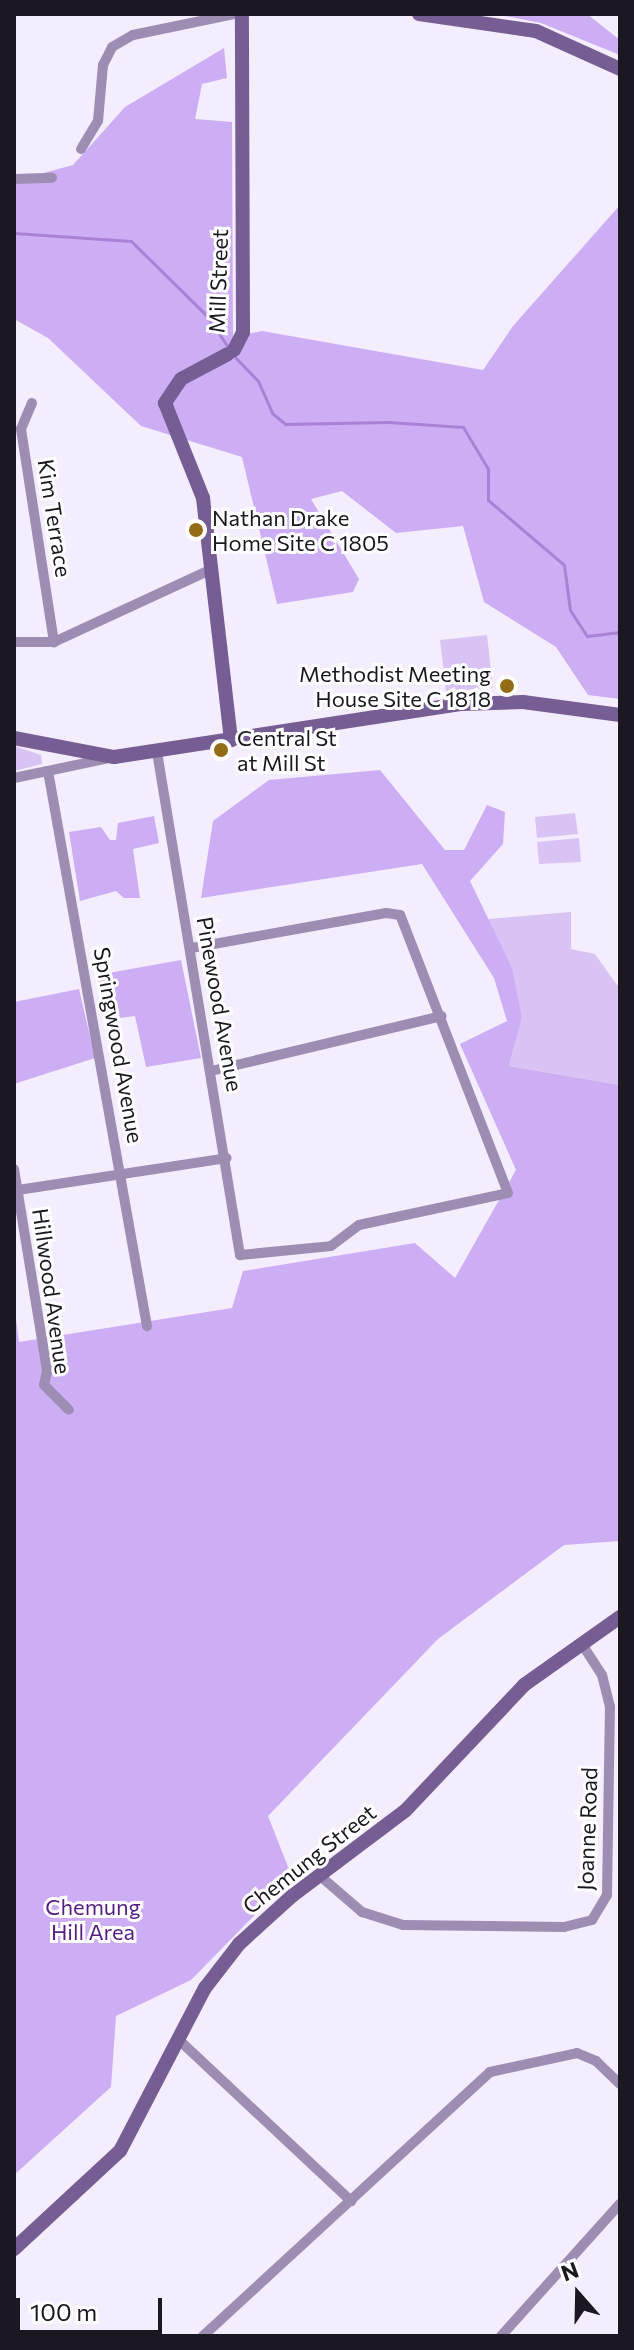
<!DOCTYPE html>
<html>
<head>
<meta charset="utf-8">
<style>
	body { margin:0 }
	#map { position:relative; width:634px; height:2350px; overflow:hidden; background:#f4edfe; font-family:Commissioner,sans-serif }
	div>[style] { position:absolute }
	.green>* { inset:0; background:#d9c3f5 }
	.forest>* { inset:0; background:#cdadf3 }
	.stream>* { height:3px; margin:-1.5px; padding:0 1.5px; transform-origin:1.5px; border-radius:1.5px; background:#a981d6 }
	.street>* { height:10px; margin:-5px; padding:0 5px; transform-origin:5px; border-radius:5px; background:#9e8db3 }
	.secondary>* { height:14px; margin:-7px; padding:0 7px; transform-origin:7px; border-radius:7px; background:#765d94 }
	.dots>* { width:22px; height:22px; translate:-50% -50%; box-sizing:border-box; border:4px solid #fefefe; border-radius:50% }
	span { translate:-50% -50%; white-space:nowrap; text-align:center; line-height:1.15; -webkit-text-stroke:6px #fefefe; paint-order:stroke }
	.street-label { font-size:22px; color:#1c1821 }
	.poi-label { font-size:22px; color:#1c1821 }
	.left { translate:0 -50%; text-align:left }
	.right { translate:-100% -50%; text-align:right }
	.park-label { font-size:22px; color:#561e83 }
	.frame { position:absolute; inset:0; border:16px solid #1c1821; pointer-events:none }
	.north { position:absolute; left:538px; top:2254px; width:80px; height:80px; -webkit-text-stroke:6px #fefefe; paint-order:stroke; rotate:340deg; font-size:22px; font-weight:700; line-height:32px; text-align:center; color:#1c1821 }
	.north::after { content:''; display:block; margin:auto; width:28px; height:36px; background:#1c1821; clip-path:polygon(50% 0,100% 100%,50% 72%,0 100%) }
	.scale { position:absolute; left:16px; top:2298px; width:146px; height:36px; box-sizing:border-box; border:4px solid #1c1821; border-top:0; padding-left:10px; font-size:24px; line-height:28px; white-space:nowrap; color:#1c1821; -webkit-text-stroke:6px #fefefe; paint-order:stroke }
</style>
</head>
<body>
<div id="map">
	<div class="green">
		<div style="clip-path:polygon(487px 635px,493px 687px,446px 692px,440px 640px)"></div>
		<div style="clip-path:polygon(14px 746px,41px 755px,42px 764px,14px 771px)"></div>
		<div style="clip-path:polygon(575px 813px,578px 834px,537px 838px,535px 817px)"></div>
		<div style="clip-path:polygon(579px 838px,581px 862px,539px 864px,537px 842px)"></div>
		<div style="clip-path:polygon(571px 912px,571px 949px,595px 954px,620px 989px,620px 1085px,509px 1066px,522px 1018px,488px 919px)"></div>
	</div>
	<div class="forest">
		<div style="clip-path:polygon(495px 14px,587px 14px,620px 40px,620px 55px,541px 23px)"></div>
		<div style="clip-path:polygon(224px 48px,227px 78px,202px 84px,195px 119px,232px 122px,233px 337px,262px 331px,483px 370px,513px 326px,620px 205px,620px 699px,588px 695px,556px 647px,484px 602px,463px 526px,396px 533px,342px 491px,311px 499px,359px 579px,353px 592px,277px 604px,242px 457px,141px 426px,48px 338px,14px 319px,14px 181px,73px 165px,125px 107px)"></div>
		<div style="clip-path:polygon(380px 770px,445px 850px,464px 850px,487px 805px,505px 812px,503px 844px,470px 881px,512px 968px,522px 1018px,509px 1066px,620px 1085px,620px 1541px,564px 1545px,438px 1639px,268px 1816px,292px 1877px,191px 1980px,116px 2016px,111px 2087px,14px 2175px,14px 1304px,19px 1342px,232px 1308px,243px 1271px,415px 1243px,455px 1278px,516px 1170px,460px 1044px,507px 1021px,494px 978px,422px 864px,201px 898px,213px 821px,269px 780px)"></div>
		<div style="clip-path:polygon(154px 816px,159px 843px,133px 849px,140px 898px,124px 898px,116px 891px,80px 901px,69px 832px,101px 827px,110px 840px,116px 840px,118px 823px)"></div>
		<div style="clip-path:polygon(181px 960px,201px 1058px,146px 1067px,135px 1016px,104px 1020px,97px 975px)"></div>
		<div style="clip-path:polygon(79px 989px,95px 1058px,14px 1084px,14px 1002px)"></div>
	</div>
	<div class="stream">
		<div style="left:14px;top:233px;width:117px;rotate:3.9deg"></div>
		<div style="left:131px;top:241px;width:107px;rotate:44.6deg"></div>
		<div style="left:207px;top:316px;width:40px;rotate:56deg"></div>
		<div style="left:233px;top:355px;width:36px;rotate:46deg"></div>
		<div style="left:258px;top:381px;width:35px;rotate:66deg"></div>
		<div style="left:272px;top:413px;width:17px;rotate:40deg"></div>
		<div style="left:285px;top:424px;width:103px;rotate:-1.1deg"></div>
		<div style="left:388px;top:422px;width:75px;rotate:3.8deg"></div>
		<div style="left:463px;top:427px;width:49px;rotate:59.2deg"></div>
		<div style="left:488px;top:469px;width:31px;rotate:90deg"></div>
		<div style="left:488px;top:500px;width:100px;rotate:40.5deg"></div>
		<div style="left:564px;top:565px;width:45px;rotate:82.4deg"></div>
		<div style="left:570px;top:610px;width:31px;rotate:57deg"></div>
		<div style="left:587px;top:636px;width:33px;rotate:-7deg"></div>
	</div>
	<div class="street">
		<div style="left:81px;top:149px;width:33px;rotate:-59deg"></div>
		<div style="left:98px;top:121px;width:56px;rotate:-84.9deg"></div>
		<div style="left:103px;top:65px;width:20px;rotate:-63deg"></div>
		<div style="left:112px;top:47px;width:24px;rotate:-30deg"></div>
		<div style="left:133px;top:35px;width:103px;rotate:-11.7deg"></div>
		<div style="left:14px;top:179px;width:38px;rotate:-2deg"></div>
		<div style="left:32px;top:403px;width:28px;rotate:113deg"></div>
		<div style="left:21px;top:429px;width:216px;rotate:81.2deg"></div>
		<div style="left:14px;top:642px;width:40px"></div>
		<div style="left:54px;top:642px;width:172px;rotate:-24.8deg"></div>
		<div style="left:157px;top:752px;width:510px;rotate:80.63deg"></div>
		<div style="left:240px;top:1255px;width:91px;rotate:-5.6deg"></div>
		<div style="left:331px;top:1246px;width:35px;rotate:-37deg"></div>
		<div style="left:359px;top:1225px;width:152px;rotate:-12.1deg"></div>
		<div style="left:508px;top:1193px;width:298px;rotate:-111.2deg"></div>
		<div style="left:400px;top:915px;width:14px;rotate:-172deg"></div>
		<div style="left:386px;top:913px;width:198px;rotate:169.8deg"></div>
		<div style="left:48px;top:771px;width:564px;rotate:79.89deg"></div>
		<div style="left:14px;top:778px;width:98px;rotate:-11.8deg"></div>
		<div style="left:211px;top:1071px;width:237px;rotate:-13.4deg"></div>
		<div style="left:14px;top:1169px;width:205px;rotate:80.7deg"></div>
		<div style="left:47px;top:1371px;width:14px;rotate:102deg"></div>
		<div style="left:44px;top:1385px;width:35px;rotate:45deg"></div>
		<div style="left:18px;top:1190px;width:211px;rotate:-8.7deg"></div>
		<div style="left:319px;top:1875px;width:57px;rotate:40.7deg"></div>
		<div style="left:362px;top:1912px;width:43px;rotate:17.6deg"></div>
		<div style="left:403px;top:1925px;width:161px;rotate:0.7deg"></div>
		<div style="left:564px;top:1927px;width:29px;rotate:-14deg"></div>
		<div style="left:592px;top:1920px;width:29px;rotate:-59deg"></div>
		<div style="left:607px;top:1895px;width:188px;rotate:-89.1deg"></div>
		<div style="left:610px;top:1707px;width:33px;rotate:-104deg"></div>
		<div style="left:602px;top:1675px;width:38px;rotate:-123deg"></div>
		<div style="left:179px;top:2040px;width:236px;rotate:43.1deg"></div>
		<div style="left:203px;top:2336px;width:390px;rotate:-42.6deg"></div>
		<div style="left:490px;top:2072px;width:89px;rotate:-12.3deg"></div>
		<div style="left:577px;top:2053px;width:21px;rotate:23deg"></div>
		<div style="left:596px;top:2061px;width:33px;rotate:44deg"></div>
		<div style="left:501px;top:2336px;width:178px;rotate:-48deg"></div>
	</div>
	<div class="secondary">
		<div style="left:419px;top:14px;width:118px;rotate:8.3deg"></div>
		<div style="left:536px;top:31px;width:92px;rotate:24.3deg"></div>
		<div style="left:234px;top:350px;width:20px;rotate:-63deg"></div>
		<div style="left:243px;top:332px;width:318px;rotate:-90.2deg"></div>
		<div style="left:228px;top:354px;width:53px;rotate:152deg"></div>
		<div style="left:181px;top:379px;width:29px;rotate:124deg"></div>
		<div style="left:165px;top:403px;width:102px;rotate:68.2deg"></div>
		<div style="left:203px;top:498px;width:244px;rotate:83.4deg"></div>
		<div style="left:14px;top:738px;width:102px;rotate:10.8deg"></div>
		<div style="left:114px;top:757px;width:352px;rotate:-8.7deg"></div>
		<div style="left:462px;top:704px;width:61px;rotate:-1.9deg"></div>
		<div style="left:523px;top:702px;width:98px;rotate:7.6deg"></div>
		<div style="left:14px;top:2249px;width:144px;rotate:-42.8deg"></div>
		<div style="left:120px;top:2151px;width:184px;rotate:-62.5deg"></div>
		<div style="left:205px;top:1988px;width:56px;rotate:-52.3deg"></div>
		<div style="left:239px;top:1944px;width:72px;rotate:-42.2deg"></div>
		<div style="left:292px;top:1896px;width:141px;rotate:-37deg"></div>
		<div style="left:405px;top:1811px;width:173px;rotate:-46.6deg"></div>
		<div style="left:524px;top:1685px;width:118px;rotate:-35.3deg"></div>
	</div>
	<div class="dots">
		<div style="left:196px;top:530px;background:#936d16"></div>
		<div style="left:507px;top:686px;background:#936d16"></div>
		<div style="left:221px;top:750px;background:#936d16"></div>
	</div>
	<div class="street-label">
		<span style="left:218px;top:281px;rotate:-88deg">Mill Street</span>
		<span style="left:55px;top:518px;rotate:81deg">Kim Terrace</span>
		<span style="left:220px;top:1004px;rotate:80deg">Pinewood Avenue</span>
		<span style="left:119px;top:1045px;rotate:80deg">Springwood Avenue</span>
		<span style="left:52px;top:1291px;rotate:82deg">Hillwood Avenue</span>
		<span style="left:587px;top:1829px;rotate:-88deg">Joanne Road</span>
		<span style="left:309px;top:1859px;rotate:-38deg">Chemung Street</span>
	</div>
	<div class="poi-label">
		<span class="left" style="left:212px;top:530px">Nathan Drake<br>Home Site C 1805</span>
		<span class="right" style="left:491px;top:686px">Methodist Meeting<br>House Site C 1818</span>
		<span class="left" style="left:237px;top:750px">Central St<br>at Mill St</span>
	</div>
	<div class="park-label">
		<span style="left:93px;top:1919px">Chemung<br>Hill Area</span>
	</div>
	<div class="frame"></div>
	<div class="north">N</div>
	<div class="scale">100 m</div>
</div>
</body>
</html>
